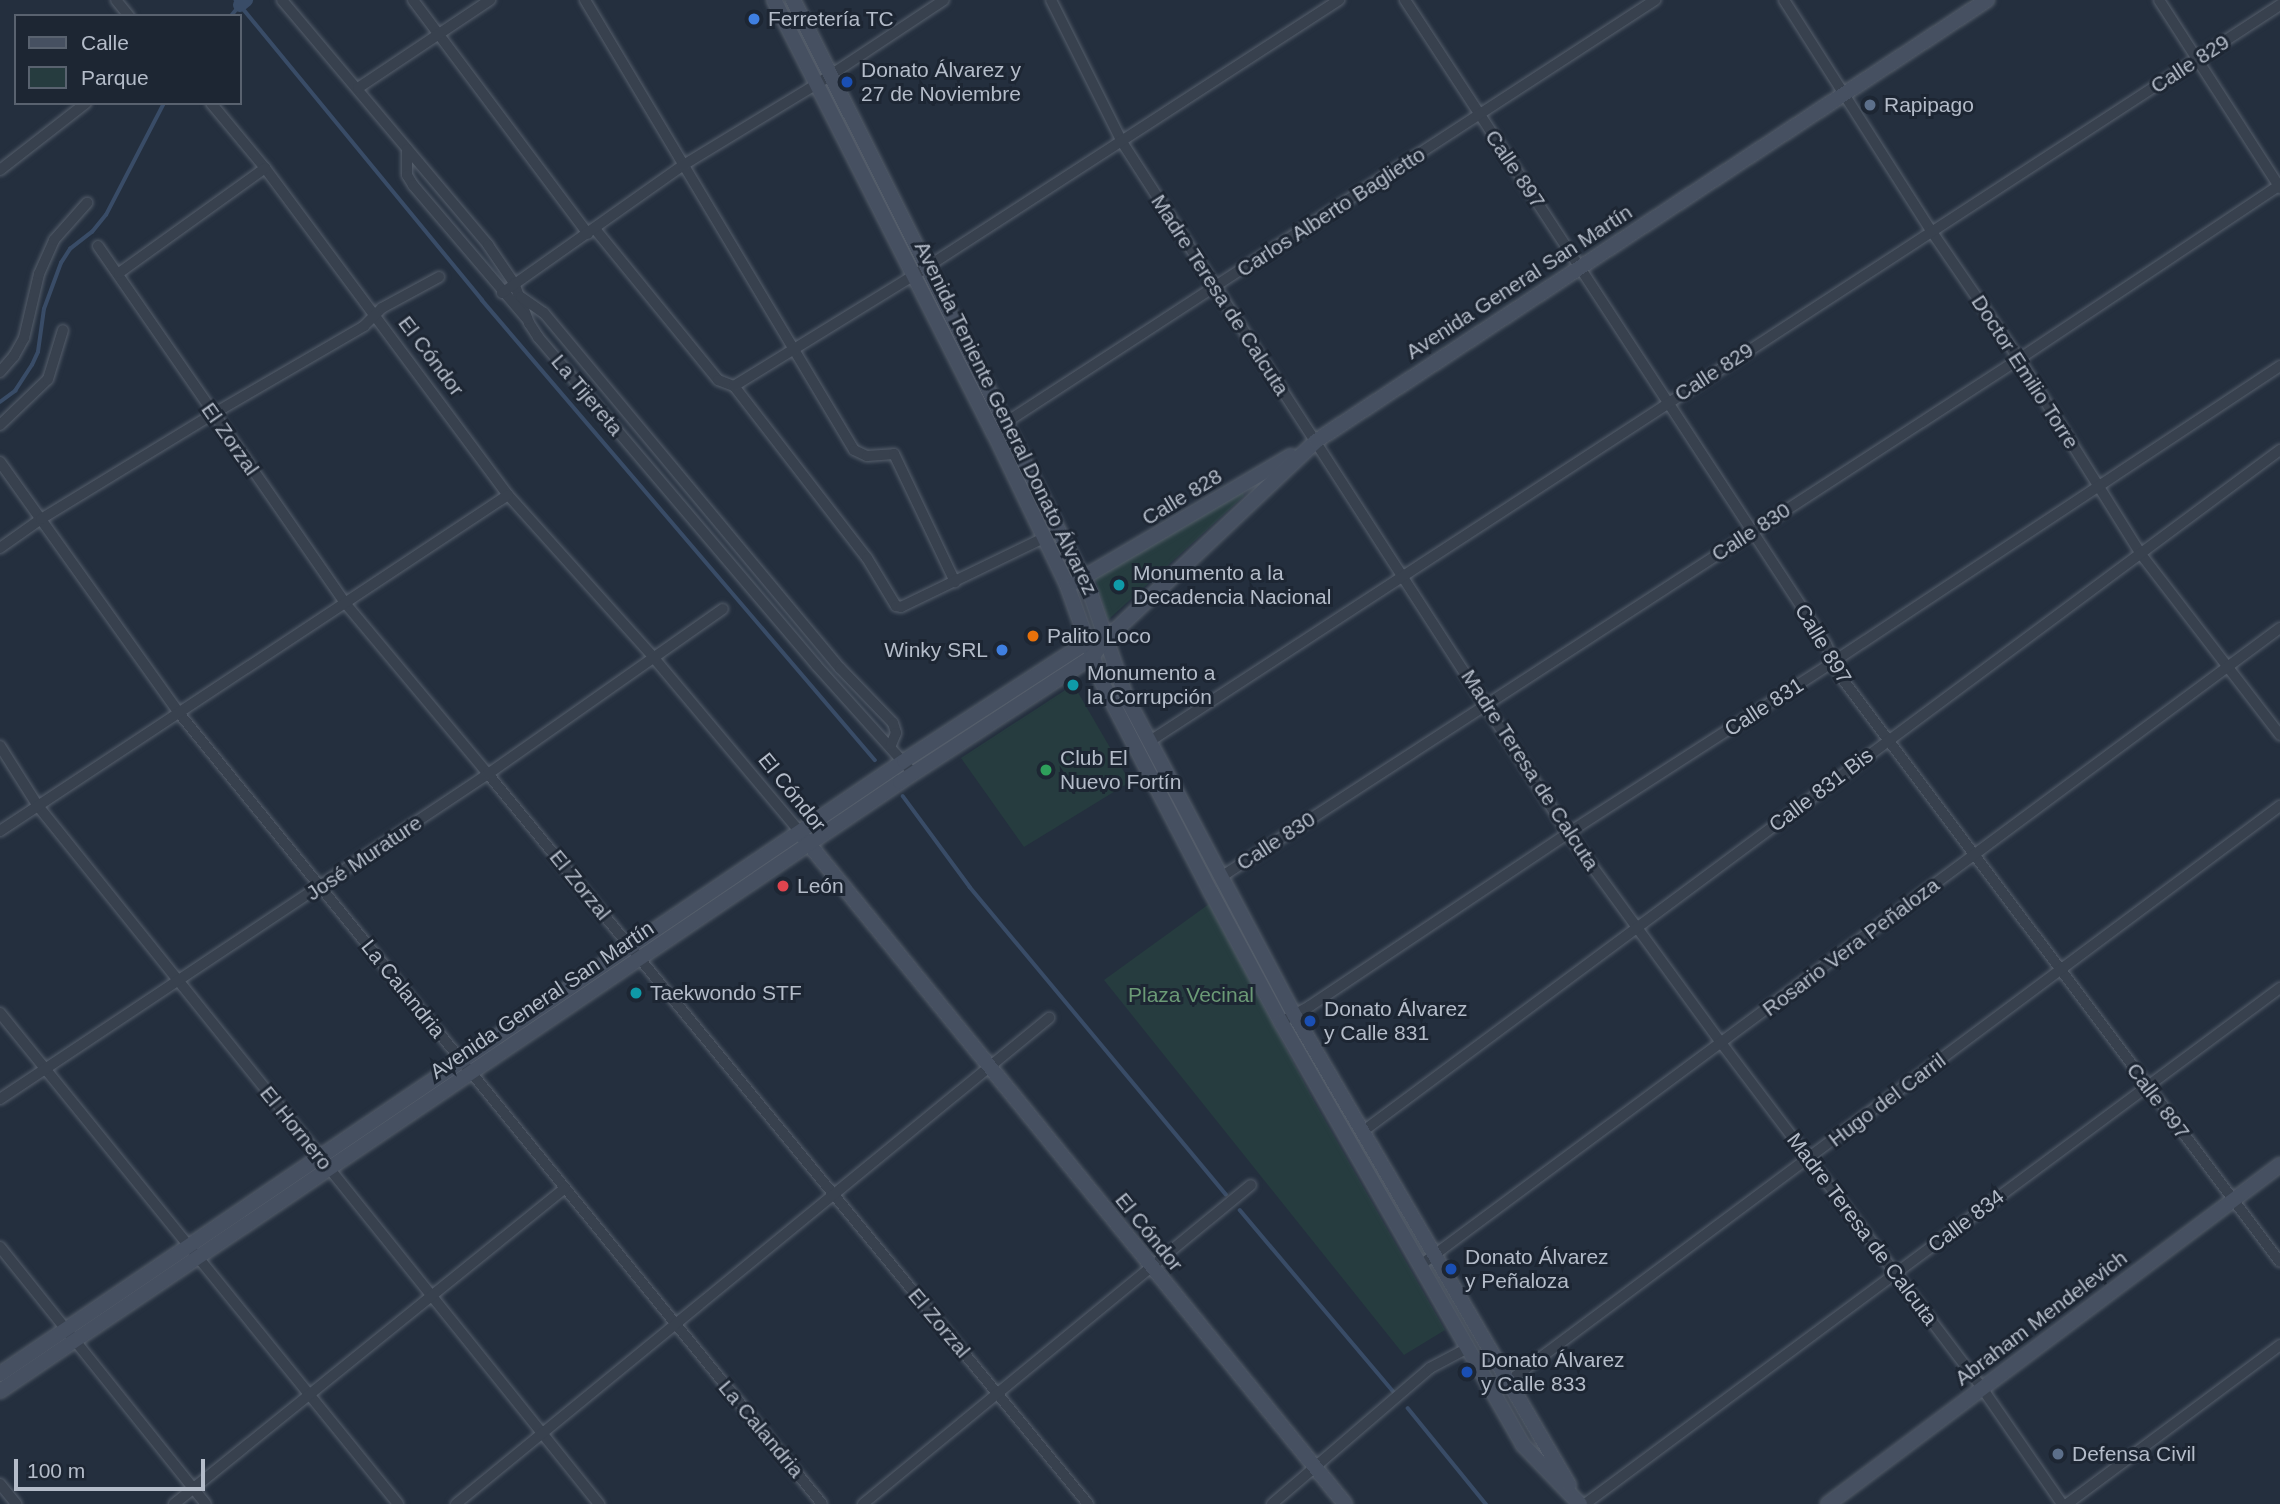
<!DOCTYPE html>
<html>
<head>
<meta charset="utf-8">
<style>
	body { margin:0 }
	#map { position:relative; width:2280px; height:1504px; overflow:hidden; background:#242f3e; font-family:Helvetica,sans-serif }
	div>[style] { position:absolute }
	.green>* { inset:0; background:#263c3f }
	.stream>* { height:3.5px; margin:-1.75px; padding:0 1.75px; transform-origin:1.75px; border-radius:1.75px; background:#394c67 }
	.canal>* { height:14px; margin:-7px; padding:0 7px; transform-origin:7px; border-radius:7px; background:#394c67 }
	.roads { filter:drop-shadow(0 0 2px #565f6c) drop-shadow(0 0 2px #565f6c) }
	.street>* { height:10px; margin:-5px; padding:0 5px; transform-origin:5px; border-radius:5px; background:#38414e }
	.secondary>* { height:14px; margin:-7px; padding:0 7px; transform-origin:7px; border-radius:7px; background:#465061 }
	.dots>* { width:19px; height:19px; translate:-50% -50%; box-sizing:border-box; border:4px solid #1d2633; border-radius:50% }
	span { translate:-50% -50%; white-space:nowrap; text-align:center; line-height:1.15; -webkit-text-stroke:6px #1d2633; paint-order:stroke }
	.poi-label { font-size:21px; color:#b4bcc9 }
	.left { translate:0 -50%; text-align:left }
	.right { translate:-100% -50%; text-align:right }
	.street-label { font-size:21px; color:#b4bcc9 }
	.park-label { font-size:21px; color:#6b9a76 }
	.legend { position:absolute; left:14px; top:14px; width:228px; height:91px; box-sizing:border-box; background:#1d2633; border:2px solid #59626f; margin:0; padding:9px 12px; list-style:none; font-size:21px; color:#b4bcc9 }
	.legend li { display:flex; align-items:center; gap:14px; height:35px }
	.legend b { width:35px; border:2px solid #59626f }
	.scale { position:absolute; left:14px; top:1459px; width:191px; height:32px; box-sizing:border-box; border:4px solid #b4bcc9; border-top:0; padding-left:9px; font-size:21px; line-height:24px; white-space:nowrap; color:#b4bcc9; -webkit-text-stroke:5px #1d2633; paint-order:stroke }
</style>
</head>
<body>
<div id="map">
	<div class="green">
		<div style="clip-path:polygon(1243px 491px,1244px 496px,1108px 620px,1095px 578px)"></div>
		<div style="clip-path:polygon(1070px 687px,1076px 689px,1130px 782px,1024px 847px,961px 758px)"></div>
		<div style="clip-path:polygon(1209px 904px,1315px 1103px,1445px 1330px,1404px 1355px,1104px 980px)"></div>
	</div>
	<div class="stream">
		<div style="left:236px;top:0;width:388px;rotate:50.6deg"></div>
		<div style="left:482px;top:300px;width:605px;rotate:49.49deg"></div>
		<div style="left:231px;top:16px;width:14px;rotate:-51deg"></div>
		<div style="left:0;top:402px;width:19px;rotate:-36deg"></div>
		<div style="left:15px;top:391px;width:31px;rotate:-57deg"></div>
		<div style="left:32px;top:365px;width:14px;rotate:-65deg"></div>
		<div style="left:38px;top:352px;width:43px;rotate:-82.1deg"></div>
		<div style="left:44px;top:309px;width:49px;rotate:-69.7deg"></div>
		<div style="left:61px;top:263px;width:17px;rotate:-57deg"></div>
		<div style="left:70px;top:249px;width:28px;rotate:-38deg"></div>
		<div style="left:92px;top:232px;width:22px;rotate:-51deg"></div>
		<div style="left:106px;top:215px;width:126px;rotate:-62.6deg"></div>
		<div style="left:903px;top:796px;width:113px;rotate:53.6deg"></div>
		<div style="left:970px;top:887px;width:400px;rotate:50.2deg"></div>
		<div style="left:1240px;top:1210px;width:238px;rotate:49.8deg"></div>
		<div style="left:1408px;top:1408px;width:124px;rotate:50.9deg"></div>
	</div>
	<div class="canal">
		<div style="left:240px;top:5px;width:8px;rotate:-40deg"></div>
	</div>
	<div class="roads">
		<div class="street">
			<div style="left:116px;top:0;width:21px;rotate:51deg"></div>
			<div style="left:282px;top:0;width:320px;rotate:49.9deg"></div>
			<div style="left:488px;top:245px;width:46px;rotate:55.6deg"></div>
			<div style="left:514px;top:283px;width:43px;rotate:69.4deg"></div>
			<div style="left:529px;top:323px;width:17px;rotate:57deg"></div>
			<div style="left:538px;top:337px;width:430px;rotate:49.7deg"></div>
			<div style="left:816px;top:665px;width:145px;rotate:48.1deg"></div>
			<div style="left:413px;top:0;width:292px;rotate:53.2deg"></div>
			<div style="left:585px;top:0;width:524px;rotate:59.13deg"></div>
			<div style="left:854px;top:450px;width:14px;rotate:25deg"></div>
			<div style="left:867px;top:456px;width:27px;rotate:-4deg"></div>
			<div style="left:894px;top:454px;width:142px;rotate:64.5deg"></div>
			<div style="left:1051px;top:0;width:159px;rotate:63.4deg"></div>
			<div style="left:1122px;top:142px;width:822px;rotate:57.16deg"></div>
			<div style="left:1568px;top:833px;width:261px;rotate:53.9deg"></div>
			<div style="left:1722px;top:1044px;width:431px;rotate:52.9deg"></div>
			<div style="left:1982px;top:1388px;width:141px;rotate:55.4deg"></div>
			<div style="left:1405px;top:0;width:769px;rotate:56.83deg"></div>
			<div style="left:1826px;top:644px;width:36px;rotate:66deg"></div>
			<div style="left:1841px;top:677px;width:731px;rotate:53.11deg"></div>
			<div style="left:1784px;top:0;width:275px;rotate:57.5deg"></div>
			<div style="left:1932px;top:232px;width:154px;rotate:55.6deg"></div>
			<div style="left:2019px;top:359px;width:229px;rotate:58deg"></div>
			<div style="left:2140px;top:553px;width:230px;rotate:52.4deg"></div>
			<div style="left:2159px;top:0;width:224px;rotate:57.2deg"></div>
			<div style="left:358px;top:88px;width:159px;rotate:-33.7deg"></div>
			<div style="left:211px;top:103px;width:85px;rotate:50.3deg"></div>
			<div style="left:265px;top:168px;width:407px;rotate:53.4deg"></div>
			<div style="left:508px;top:495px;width:219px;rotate:48.1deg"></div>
			<div style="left:654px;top:658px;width:226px;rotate:50deg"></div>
			<div style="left:407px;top:149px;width:26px;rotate:90deg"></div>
			<div style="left:407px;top:175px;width:12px;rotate:59deg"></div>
			<div style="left:413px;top:185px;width:176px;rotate:49.6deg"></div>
			<div style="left:0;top:170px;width:109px;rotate:-37.9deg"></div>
			<div style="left:595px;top:229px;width:195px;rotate:50.8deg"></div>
			<div style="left:718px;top:380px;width:17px;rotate:21deg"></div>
			<div style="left:734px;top:386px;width:217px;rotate:52.3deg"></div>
			<div style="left:867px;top:558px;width:56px;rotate:58.9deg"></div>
			<div style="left:896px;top:606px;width:5px;rotate:11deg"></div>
			<div style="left:901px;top:607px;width:159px;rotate:-25.8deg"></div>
			<div style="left:98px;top:246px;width:434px;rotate:55.3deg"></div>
			<div style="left:345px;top:603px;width:223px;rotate:50.1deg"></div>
			<div style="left:488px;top:774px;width:945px;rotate:50.58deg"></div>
			<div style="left:119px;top:273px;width:180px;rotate:-35.7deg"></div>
			<div style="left:502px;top:293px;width:220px;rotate:-35.2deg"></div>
			<div style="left:682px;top:166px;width:158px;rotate:-31.3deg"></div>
			<div style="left:817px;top:84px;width:152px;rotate:-33.5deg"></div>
			<div style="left:521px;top:297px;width:28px;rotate:35deg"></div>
			<div style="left:544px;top:313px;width:462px;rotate:50.2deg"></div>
			<div style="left:840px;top:668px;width:76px;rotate:46.1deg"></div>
			<div style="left:893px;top:723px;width:10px;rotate:73deg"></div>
			<div style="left:896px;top:733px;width:13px;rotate:113deg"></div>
			<div style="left:0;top:372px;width:21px;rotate:-49deg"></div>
			<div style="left:14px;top:356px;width:21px;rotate:-61deg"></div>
			<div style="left:24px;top:338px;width:66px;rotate:-76.8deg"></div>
			<div style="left:39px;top:274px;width:37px;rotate:-66deg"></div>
			<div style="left:54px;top:240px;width:50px;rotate:-48.3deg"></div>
			<div style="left:734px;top:386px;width:210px;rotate:-31.6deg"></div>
			<div style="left:913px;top:276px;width:508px;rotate:-32.94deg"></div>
			<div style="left:1005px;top:423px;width:776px;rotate:-33.05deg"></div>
			<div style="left:0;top:425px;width:66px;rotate:-43.8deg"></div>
			<div style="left:48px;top:379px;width:51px;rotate:-73deg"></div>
			<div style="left:0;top:462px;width:308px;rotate:54.5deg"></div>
			<div style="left:179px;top:713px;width:1019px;rotate:50.89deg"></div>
			<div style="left:0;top:548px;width:50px;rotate:-35.3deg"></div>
			<div style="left:41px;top:519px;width:202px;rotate:-31.4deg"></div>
			<div style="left:213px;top:414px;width:175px;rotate:-30.2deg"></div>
			<div style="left:364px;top:326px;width:25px;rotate:-45deg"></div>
			<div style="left:382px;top:308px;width:65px;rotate:-28.5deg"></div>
			<div style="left:1150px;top:741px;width:1349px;rotate:-33.08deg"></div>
			<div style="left:0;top:746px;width:71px;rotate:57.7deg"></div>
			<div style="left:38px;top:806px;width:896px;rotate:51.21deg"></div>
			<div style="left:0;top:831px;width:609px;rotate:-33.48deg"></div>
			<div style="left:1221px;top:877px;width:951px;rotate:-32.99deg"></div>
			<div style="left:2019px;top:359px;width:314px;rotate:-33.7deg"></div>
			<div style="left:0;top:1013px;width:632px;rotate:50.97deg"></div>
			<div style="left:1281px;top:1022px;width:33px;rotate:-29deg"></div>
			<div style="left:1310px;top:1006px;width:311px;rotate:-33.8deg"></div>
			<div style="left:1568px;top:833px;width:315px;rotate:-32.8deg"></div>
			<div style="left:1833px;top:662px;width:536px;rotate:-33.51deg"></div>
			<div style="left:0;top:1099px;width:586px;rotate:-33.66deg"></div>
			<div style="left:488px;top:774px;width:287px;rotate:-35.1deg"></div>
			<div style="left:1362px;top:1132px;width:1144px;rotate:-36.61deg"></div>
			<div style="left:0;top:1247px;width:329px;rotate:51.3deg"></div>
			<div style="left:1422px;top:1264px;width:1068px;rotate:-36.55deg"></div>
			<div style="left:1493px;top:1393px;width:982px;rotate:-36.72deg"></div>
			<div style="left:0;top:1484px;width:26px;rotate:51deg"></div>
			<div style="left:174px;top:1504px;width:503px;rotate:-38.94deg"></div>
			<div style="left:456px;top:1504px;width:767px;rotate:-39.34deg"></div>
			<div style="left:863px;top:1504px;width:502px;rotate:-39.43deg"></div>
			<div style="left:1272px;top:1504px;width:208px;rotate:-40.7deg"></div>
			<div style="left:1430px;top:1368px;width:43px;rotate:-27.8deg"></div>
			<div style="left:1585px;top:1504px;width:866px;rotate:-36.59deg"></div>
			<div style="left:2067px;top:1504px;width:266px;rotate:-36.7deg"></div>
		</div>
		<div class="secondary">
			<div style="left:774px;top:0;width:486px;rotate:63.1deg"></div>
			<div style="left:994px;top:433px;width:169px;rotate:64.3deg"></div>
			<div style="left:1067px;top:585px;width:103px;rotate:70.2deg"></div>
			<div style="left:1102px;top:682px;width:237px;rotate:62.6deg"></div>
			<div style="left:1211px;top:892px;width:148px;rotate:61.7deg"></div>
			<div style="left:1281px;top:1022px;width:487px;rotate:60.2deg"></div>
			<div style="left:1523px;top:1445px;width:82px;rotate:46deg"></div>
			<div style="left:793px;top:0;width:665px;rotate:63.4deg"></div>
			<div style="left:1091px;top:595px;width:108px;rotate:71.1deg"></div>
			<div style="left:1126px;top:697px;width:361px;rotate:62.1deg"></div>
			<div style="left:1295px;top:1016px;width:543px;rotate:59.71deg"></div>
			<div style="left:1076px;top:582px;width:249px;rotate:-30.4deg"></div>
			<div style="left:804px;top:838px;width:858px;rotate:50.91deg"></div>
			<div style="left:0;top:1374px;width:1092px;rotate:-34.14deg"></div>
			<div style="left:904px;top:761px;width:217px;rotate:-33deg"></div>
			<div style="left:1086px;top:643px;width:7px;rotate:-8deg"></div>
			<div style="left:0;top:1391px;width:1087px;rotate:-34.08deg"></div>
			<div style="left:900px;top:782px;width:229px;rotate:-33.1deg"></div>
			<div style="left:1092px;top:657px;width:21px;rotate:-53deg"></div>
			<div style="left:1105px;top:640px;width:290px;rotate:-43.3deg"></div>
			<div style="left:1316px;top:441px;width:803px;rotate:-33.31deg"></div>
			<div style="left:1828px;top:1504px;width:565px;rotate:-36.87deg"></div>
		</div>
	</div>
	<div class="dots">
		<div style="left:754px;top:19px;background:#3f7fe0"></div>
		<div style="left:847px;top:82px;background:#1a4fb4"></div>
		<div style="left:1870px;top:105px;background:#5c6f8a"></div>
		<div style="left:1119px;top:585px;background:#0f9aa8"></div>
		<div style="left:1033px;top:636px;background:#e8710a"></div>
		<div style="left:1002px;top:650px;background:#3f7fe0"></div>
		<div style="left:1073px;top:685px;background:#0f9aa8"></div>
		<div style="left:1046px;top:770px;background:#2e9e5b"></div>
		<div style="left:783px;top:886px;background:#e0444e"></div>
		<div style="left:636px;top:993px;background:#0f9aa8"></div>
		<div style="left:1310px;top:1021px;background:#1a4fb4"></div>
		<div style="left:1451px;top:1269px;background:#1a4fb4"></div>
		<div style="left:1467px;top:1372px;background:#1a4fb4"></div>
		<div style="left:2058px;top:1454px;background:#5c6f8a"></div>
	</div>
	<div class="poi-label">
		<span class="left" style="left:768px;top:19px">Ferretería TC</span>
		<span class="left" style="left:861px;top:82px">Donato Álvarez y<br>27 de Noviembre</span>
		<span class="left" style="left:1884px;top:105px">Rapipago</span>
		<span class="left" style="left:1133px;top:585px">Monumento a la<br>Decadencia Nacional</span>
		<span class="left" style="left:1047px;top:636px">Palito Loco</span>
		<span class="right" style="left:988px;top:650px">Winky SRL</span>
		<span class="left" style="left:1087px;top:685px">Monumento a<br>la Corrupción</span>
		<span class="left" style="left:1060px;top:770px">Club El<br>Nuevo Fortín</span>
		<span class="left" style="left:797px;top:886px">León</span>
		<span class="left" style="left:650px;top:993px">Taekwondo STF</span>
		<span class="left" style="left:1324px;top:1021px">Donato Álvarez<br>y Calle 831</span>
		<span class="left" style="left:1465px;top:1269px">Donato Álvarez<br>y Peñaloza</span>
		<span class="left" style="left:1481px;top:1372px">Donato Álvarez<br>y Calle 833</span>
		<span class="left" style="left:2072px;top:1454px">Defensa Civil</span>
	</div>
	<div class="street-label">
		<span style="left:2190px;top:64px;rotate:-33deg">Calle 829</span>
		<span style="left:1515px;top:169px;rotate:56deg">Calle 897</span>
		<span style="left:1331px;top:212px;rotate:-33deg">Carlos Alberto Baglietto</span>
		<span style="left:1519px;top:282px;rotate:-33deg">Avenida General San Martín</span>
		<span style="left:1220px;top:295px;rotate:57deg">Madre Teresa de Calcuta</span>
		<span style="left:431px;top:356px;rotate:53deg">El Cóndor</span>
		<span style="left:1714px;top:372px;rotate:-33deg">Calle 829</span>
		<span style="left:2025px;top:372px;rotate:57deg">Doctor Emilio Torre</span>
		<span style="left:587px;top:395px;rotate:50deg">La Tijereta</span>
		<span style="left:1006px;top:418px;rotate:64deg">Avenida Teniente General Donato Álvarez</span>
		<span style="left:230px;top:439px;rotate:55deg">El Zorzal</span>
		<span style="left:1182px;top:497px;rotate:-31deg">Calle 828</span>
		<span style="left:1751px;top:532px;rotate:-33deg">Calle 830</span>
		<span style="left:1823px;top:644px;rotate:59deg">Calle 897</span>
		<span style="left:1764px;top:707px;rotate:-33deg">Calle 831</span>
		<span style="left:1530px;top:770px;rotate:57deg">Madre Teresa de Calcuta</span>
		<span style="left:1821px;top:790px;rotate:-37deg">Calle 831 Bis</span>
		<span style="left:792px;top:792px;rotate:51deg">El Cóndor</span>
		<span style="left:1276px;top:841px;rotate:-33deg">Calle 830</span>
		<span style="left:364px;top:858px;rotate:-34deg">José Murature</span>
		<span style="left:580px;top:885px;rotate:51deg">El Zorzal</span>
		<span style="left:1851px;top:947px;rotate:-37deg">Rosario Vera Peñaloza</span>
		<span style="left:403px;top:989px;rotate:51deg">La Calandria</span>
		<span style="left:542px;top:1000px;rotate:-34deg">Avenida General San Martín</span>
		<span style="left:1887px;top:1100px;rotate:-37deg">Hugo del Carril</span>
		<span style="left:2158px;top:1101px;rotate:53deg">Calle 897</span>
		<span style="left:296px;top:1128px;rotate:51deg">El Hornero</span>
		<span style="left:1966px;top:1221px;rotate:-37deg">Calle 834</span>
		<span style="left:1862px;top:1229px;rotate:53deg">Madre Teresa de Calcuta</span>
		<span style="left:1149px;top:1232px;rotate:51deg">El Cóndor</span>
		<span style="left:2041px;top:1318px;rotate:-37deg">Abraham Mendelevich</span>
		<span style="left:939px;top:1323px;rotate:50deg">El Zorzal</span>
		<span style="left:761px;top:1429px;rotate:50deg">La Calandria</span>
	</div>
	<div class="park-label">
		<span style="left:1191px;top:995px">Plaza Vecinal</span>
	</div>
	<ul class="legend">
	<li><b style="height:9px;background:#465061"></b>Calle</li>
	<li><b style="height:19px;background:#263c3f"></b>Parque</li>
	</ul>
	<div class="scale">100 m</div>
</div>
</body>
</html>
